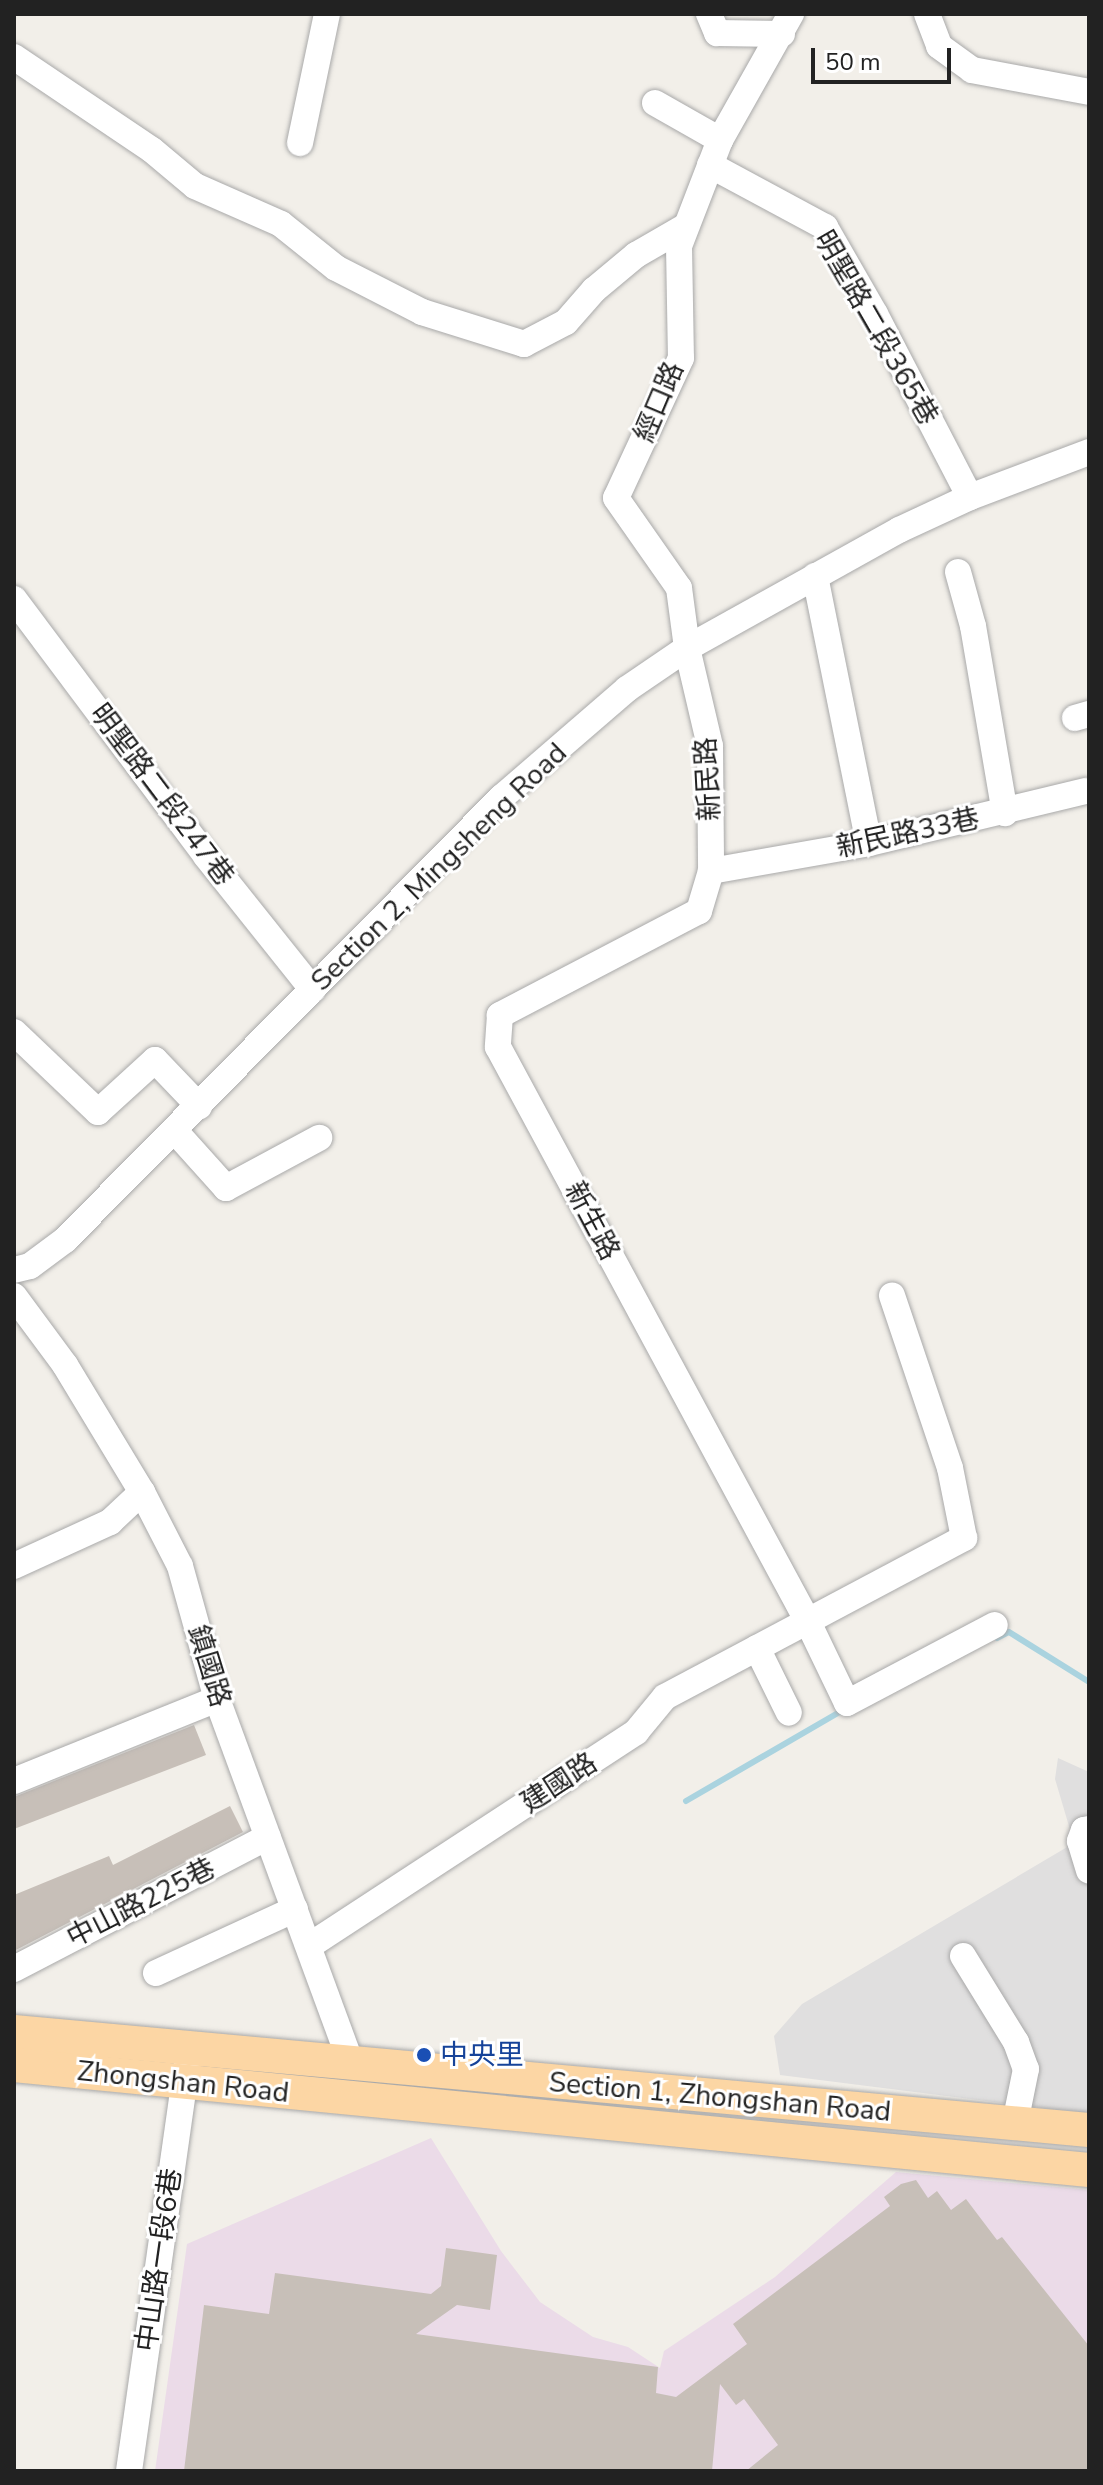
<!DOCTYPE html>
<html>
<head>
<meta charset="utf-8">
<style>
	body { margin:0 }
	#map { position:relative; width:1103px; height:2485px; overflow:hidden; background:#f2efe9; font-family:"Nunito Sans","Noto Sans TC",sans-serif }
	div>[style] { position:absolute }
	.residential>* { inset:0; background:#e0dfdf }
	.industrial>* { inset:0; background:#ebdbe8 }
	.stream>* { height:6px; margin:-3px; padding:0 3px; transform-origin:3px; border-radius:3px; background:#aad3df }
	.building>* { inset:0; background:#c7bfb8 }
	.roads { filter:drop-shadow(0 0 2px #a9a9a9) drop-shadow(0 0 2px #a9a9a9) }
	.minor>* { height:26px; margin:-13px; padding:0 13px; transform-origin:13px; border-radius:13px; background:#fff }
	.major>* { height:34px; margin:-17px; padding:0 17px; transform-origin:17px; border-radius:17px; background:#fcd6a4 }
	.dots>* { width:22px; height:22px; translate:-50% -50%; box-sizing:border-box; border:4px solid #fff; border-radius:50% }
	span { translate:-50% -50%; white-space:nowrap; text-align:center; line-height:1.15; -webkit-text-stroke:6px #fff; paint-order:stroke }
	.street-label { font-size:28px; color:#222 }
	.transit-label { font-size:28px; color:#164399 }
	.left { translate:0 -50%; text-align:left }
	.frame { position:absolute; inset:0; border:16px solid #222; pointer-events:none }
	.scale { position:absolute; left:811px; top:48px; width:140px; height:36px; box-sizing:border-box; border:4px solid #222; border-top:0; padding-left:10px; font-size:24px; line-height:28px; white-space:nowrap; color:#222; -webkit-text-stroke:6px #fff; paint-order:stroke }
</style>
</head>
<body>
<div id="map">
	<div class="residential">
		<div style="clip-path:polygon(1058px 1758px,1089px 1772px,1089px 2114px,780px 2075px,774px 2036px,802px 2004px,1074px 1843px,1055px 1779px)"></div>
	</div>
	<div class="industrial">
		<div style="clip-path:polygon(431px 2138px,501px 2251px,540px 2302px,593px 2337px,628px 2347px,660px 2368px,664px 2351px,775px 2277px,896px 2172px,1089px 2190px,1089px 2471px,155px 2471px,187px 2244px)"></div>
	</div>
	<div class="stream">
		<div style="left:997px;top:1638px;width:13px;rotate:-27deg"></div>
		<div style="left:1009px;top:1632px;width:94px;rotate:32deg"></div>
		<div style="left:686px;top:1801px;width:184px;rotate:-30.1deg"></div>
	</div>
	<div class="building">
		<div style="clip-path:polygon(194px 1725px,206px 1755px,14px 1829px,14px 1797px)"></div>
		<div style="clip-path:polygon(230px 1806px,243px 1832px,14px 1951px,14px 1895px,109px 1856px,113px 1865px)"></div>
		<div style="clip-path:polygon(916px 2180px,928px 2198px,937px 2191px,951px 2210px,966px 2199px,997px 2240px,1002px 2237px,1089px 2346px,1089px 2471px,746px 2471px,778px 2445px,744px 2399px,736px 2405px,720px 2384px,712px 2471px,184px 2471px,204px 2305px,269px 2314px,275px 2273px,431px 2294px,441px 2286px,446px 2248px,497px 2255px,490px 2310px,457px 2305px,416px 2334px,658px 2367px,656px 2393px,676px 2397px,747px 2344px,733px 2324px,890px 2206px,884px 2197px,901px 2184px)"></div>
	</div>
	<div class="roads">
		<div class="minor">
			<div style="left:709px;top:14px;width:21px;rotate:67deg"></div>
			<div style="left:717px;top:33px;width:65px;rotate:0.9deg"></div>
			<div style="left:927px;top:14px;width:34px;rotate:69deg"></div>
			<div style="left:939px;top:46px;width:41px;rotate:36deg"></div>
			<div style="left:972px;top:70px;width:119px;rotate:10.6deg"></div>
			<div style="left:14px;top:57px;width:166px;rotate:34deg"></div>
			<div style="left:152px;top:150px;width:56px;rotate:39.9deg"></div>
			<div style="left:195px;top:186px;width:94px;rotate:23.8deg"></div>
			<div style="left:281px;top:224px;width:70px;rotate:38.7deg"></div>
			<div style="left:336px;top:268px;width:97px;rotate:27.1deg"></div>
			<div style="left:422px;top:312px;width:107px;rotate:17.4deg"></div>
			<div style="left:524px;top:344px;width:47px;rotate:-27.6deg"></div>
			<div style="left:566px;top:322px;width:43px;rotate:-48.8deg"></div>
			<div style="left:594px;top:290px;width:55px;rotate:-39.8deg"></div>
			<div style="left:636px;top:255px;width:58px;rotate:-30.1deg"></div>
			<div style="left:655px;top:103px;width:75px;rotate:29.6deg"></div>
			<div style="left:720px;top:140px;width:114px;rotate:111.1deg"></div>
			<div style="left:679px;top:246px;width:112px;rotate:89deg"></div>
			<div style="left:681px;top:358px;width:154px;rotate:114.9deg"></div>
			<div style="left:616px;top:498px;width:110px;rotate:55deg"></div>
			<div style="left:679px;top:588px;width:61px;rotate:82.4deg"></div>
			<div style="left:687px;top:648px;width:101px;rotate:76.8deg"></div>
			<div style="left:710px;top:746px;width:125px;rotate:89.5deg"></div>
			<div style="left:711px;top:871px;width:42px;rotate:106.7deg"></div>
			<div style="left:699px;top:911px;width:225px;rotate:152.4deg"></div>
			<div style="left:500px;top:1015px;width:32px;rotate:94deg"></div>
			<div style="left:498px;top:1047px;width:651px;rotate:61.66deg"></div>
			<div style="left:807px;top:1620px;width:92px;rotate:64.3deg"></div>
			<div style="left:847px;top:1703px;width:167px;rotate:-27.8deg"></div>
			<div style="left:720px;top:140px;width:145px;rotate:-60.6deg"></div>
			<div style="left:300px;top:143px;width:132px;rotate:-78.2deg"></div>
			<div style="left:710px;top:165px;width:131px;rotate:28.3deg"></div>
			<div style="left:825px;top:227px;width:100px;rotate:60.1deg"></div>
			<div style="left:875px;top:314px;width:206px;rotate:62.6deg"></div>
			<div style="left:958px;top:572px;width:56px;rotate:74.5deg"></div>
			<div style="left:973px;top:626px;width:190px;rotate:80.3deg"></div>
			<div style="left:815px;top:576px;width:272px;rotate:78.6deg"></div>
			<div style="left:14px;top:599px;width:321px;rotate:53.2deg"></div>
			<div style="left:206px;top:856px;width:171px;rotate:51.4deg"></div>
			<div style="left:1075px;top:718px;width:15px;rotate:-16deg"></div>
			<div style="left:711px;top:871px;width:160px;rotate:-10deg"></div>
			<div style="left:869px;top:843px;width:223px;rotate:-13.5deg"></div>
			<div style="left:14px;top:1032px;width:116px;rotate:43.6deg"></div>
			<div style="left:98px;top:1112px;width:77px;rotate:-42.4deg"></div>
			<div style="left:155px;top:1060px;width:64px;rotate:46.3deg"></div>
			<div style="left:174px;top:1130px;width:78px;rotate:48.1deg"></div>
			<div style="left:226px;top:1188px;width:106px;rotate:-28.3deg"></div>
			<div style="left:14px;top:1270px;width:16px;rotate:-14deg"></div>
			<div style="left:30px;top:1266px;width:44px;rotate:-36.6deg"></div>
			<div style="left:65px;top:1240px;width:622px;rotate:-45.39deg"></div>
			<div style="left:502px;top:797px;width:165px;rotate:-40.8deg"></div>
			<div style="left:627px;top:689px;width:73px;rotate:-34.3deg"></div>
			<div style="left:687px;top:648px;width:243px;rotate:-29.1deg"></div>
			<div style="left:899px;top:530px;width:78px;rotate:-24.9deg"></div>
			<div style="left:970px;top:497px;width:127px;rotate:-20.7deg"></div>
			<div style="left:14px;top:1296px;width:86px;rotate:53.5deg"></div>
			<div style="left:65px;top:1365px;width:149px;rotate:58.8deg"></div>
			<div style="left:142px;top:1492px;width:83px;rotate:62.8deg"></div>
			<div style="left:180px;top:1566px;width:138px;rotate:74.5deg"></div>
			<div style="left:217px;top:1699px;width:389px;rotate:69.8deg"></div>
			<div style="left:14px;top:1566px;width:106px;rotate:-24.6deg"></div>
			<div style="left:110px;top:1522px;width:44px;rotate:-43.2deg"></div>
			<div style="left:757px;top:1648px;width:72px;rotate:63.8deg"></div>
			<div style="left:14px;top:1781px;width:219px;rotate:-22deg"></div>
			<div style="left:1089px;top:1829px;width:5px;rotate:169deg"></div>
			<div style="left:1084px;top:1830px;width:12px;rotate:110deg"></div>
			<div style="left:1080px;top:1841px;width:31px;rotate:73deg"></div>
			<div style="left:309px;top:1946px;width:391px;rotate:-33.2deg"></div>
			<div style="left:636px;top:1732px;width:45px;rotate:-50.4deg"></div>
			<div style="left:665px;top:1697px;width:339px;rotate:-28deg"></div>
			<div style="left:964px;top:1538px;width:71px;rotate:-101.3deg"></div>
			<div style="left:950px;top:1468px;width:182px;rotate:-108.6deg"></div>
			<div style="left:963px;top:1956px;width:101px;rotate:58.4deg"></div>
			<div style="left:1016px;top:2042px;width:29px;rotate:70deg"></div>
			<div style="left:1026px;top:2069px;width:55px;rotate:101.5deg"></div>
			<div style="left:14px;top:1969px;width:286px;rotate:-27.5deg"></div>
			<div style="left:156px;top:1973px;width:153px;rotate:-24.7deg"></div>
			<div style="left:129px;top:2471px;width:412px;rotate:-81.9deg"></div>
		</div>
		<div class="major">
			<div style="left:14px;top:2032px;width:1079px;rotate:5.21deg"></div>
			<div style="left:14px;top:2065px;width:1080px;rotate:5.58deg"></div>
		</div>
	</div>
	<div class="dots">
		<div style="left:424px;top:2055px;background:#1a4fb4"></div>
	</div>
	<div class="street-label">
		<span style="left:876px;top:328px;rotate:60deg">明聖路二段365巷</span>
		<span style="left:659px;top:402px;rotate:-67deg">經口路</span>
		<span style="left:708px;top:779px;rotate:-93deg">新民路</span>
		<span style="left:162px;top:795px;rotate:53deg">明聖路二段247巷</span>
		<span style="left:908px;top:833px;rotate:-12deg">新民路33巷</span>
		<span style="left:439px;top:867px;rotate:-44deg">Section 2, Mingsheng Road</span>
		<span style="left:592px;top:1221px;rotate:62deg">新生路</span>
		<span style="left:209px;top:1666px;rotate:73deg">鎮國路</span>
		<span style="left:559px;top:1783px;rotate:-33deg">建國路</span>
		<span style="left:141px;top:1903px;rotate:-27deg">中山路225巷</span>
		<span style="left:183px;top:2082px;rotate:6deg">Zhongshan Road</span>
		<span style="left:720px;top:2097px;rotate:5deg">Section 1, Zhongshan Road</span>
		<span style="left:159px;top:2260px;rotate:-82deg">中山路一段6巷</span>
	</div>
	<div class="transit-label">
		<span class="left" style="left:440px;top:2055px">中央里</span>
	</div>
	<div class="frame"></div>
	<div class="scale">50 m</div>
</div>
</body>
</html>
